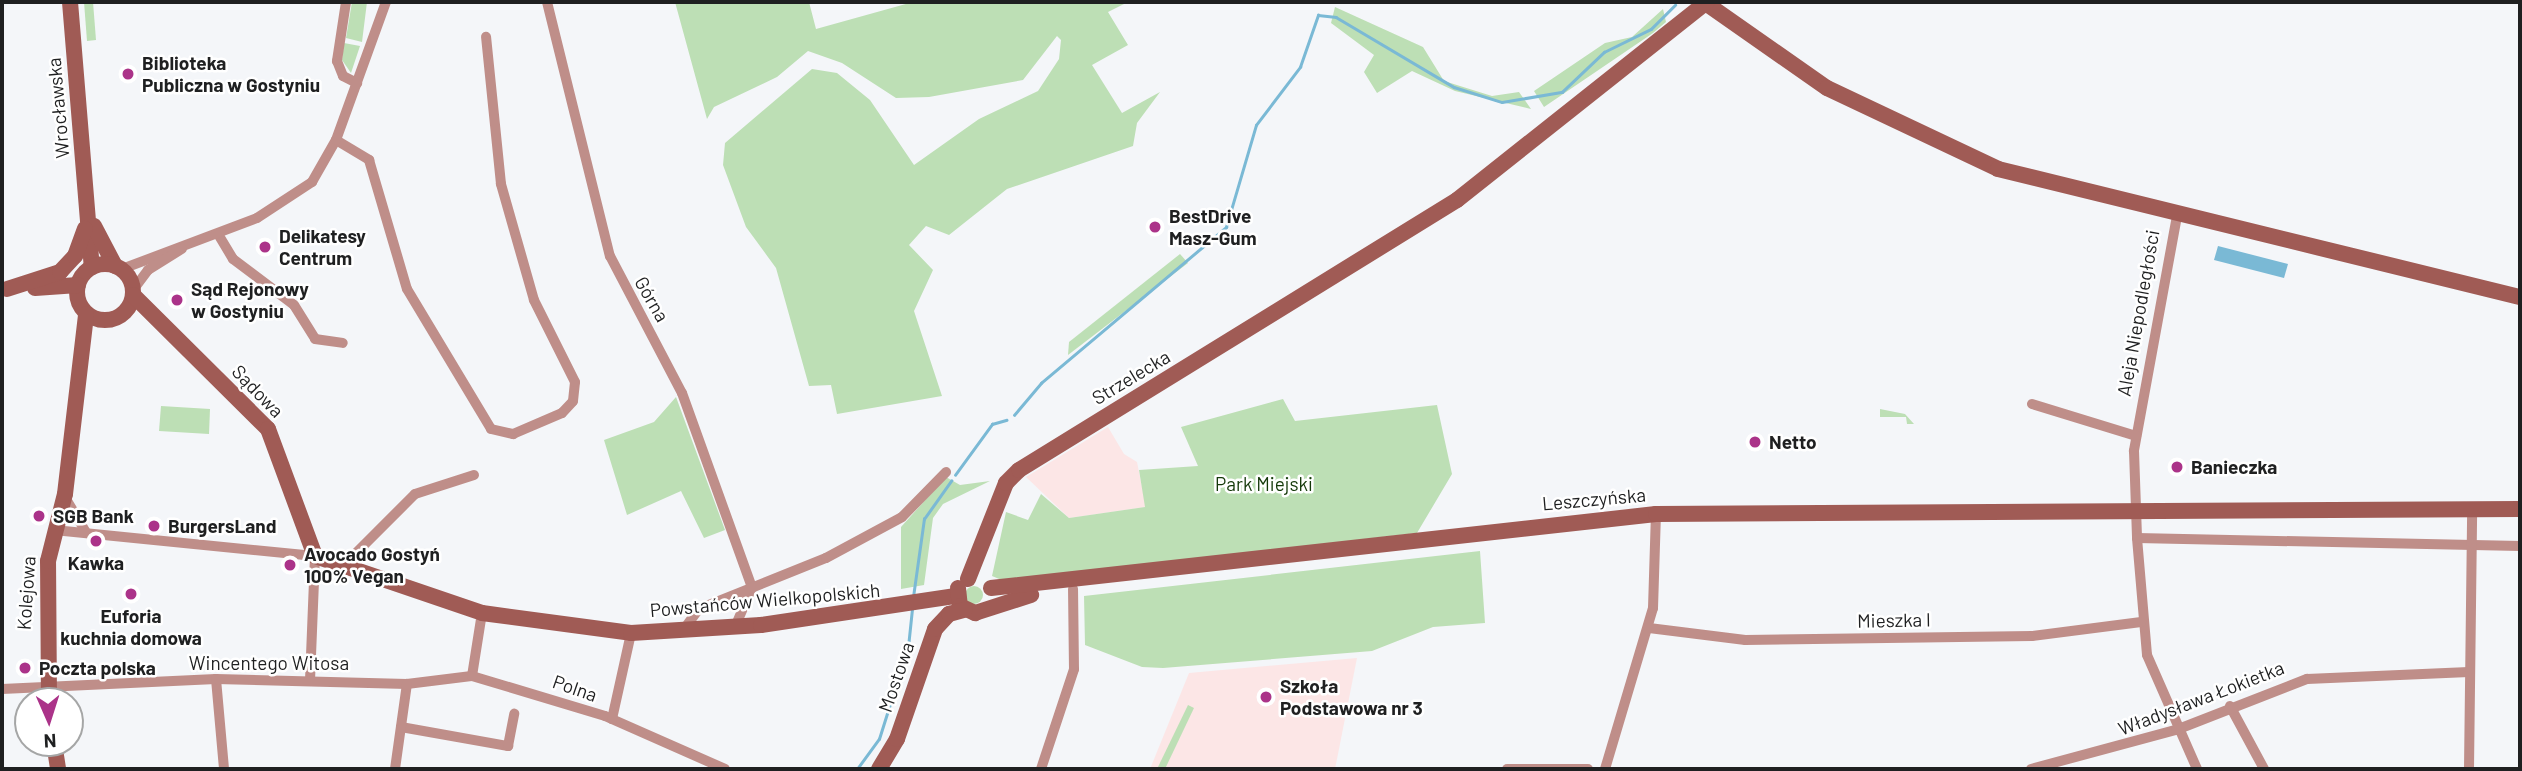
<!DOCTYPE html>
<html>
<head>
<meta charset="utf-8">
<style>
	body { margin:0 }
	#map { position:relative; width:2522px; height:771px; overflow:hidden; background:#f4f6f9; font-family:Barlow,sans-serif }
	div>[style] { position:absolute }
	.education>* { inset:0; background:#fce6e6 }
	.green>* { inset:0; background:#bddfb5 }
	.round { border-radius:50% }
	.water>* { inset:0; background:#7ab9d5 }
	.stream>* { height:2.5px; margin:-1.25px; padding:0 1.25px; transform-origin:1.25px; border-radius:1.25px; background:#7ab9d5 }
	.street>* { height:10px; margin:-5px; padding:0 5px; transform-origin:5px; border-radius:5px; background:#bf8e89 }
	.secondary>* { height:16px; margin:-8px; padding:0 8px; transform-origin:8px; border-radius:8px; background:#a05b55 }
	.secondary>.ring { margin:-8px; padding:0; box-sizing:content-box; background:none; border:16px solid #a05b55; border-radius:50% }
	.dots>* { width:19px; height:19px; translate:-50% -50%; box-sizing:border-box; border:4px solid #fff; border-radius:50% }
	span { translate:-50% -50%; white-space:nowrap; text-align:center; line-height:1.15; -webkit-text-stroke:5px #fff; paint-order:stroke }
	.poi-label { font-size:19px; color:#1f2021; font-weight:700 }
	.left { translate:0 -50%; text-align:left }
	.street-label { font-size:19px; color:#1f2021 }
	.park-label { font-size:19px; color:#143909 }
	.frame { position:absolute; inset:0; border:4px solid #1f2021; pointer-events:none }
	.north { position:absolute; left:14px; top:687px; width:70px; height:70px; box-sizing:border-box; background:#fff; border:2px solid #a5a6a6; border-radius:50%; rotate:177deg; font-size:19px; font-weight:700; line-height:28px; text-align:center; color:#1f2021 }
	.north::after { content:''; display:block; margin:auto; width:24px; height:32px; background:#ab3389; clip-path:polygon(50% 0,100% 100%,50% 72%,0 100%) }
</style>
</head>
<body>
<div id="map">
	<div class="education">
		<div style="clip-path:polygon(1108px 427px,1124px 454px,1137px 462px,1146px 507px,1069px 518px,1026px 477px)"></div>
		<div style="clip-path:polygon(1357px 658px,1335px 769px,1150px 769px,1189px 673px)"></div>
	</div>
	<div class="green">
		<div style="clip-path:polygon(84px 2px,93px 2px,96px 40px,87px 41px)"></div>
		<div style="clip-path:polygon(352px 2px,367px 2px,362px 42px,346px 38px)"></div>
		<div style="clip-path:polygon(675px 2px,809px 2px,816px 29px,913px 2px,1128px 2px,1108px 12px,1128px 45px,1092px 65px,1122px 113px,1160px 92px,1137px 123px,1133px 146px,1007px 189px,949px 235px,926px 226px,909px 245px,933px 270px,914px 311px,942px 396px,837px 414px,831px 385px,809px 386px,776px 268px,746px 227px,723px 165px,725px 143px,812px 69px,837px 73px,870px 100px,914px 165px,979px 119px,1038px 91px,1059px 59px,1061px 40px,1057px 36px,1023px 80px,929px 97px,896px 98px,842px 63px,808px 51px,777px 77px,714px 107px,707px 119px)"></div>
		<div style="clip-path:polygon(1335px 7px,1423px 47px,1444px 81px,1492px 96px,1519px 92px,1531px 109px,1455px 91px,1412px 71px,1377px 93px,1364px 72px,1374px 55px,1331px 23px)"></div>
		<div style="clip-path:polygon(1663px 9px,1666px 22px,1653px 33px,1544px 107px,1534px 91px,1605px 43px,1632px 37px)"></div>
		<div style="clip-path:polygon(344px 43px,360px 46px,351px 73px,342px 60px)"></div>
		<div style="clip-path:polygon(1180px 254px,1188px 263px,1068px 355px,1069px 342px)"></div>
		<div style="clip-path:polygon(676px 397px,725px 530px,704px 538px,681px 491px,627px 515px,604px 440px,654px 422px)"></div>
		<div style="clip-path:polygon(1283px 399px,1295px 421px,1437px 405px,1452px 474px,1417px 533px,1004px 581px,992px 576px,1006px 512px,1028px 520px,1041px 494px,1069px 518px,1145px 507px,1139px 470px,1198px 466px,1181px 427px)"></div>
		<div style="clip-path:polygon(161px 406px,210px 409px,209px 434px,159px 431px)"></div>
		<div style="clip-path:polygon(1880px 409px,1905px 414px,1914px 424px,1907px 424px,1906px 417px,1880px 417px)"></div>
		<div style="clip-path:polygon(946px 477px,960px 485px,990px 481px,943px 504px,933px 518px,924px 585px,901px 589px,901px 527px)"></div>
		<div style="clip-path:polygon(1480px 551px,1485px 623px,1433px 627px,1372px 651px,1163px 668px,1142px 667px,1085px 645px,1084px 596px)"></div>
		<div class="round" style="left:965px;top:586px;width:18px;height:18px"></div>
		<div style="clip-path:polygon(1188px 705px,1194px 708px,1165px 769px,1157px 769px)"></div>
	</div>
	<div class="water">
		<div style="clip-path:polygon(2218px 246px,2288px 264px,2284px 278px,2214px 260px)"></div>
	</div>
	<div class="stream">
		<div style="left:1014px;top:415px;width:42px;rotate:-49.8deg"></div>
		<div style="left:1041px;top:383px;width:242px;rotate:-40.1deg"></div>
		<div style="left:1226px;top:227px;width:106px;rotate:-73.6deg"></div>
		<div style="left:1256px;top:125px;width:73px;rotate:-52.8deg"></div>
		<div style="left:1300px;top:67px;width:55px;rotate:-70.9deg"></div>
		<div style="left:1318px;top:15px;width:18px;rotate:6deg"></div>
		<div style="left:1336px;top:17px;width:137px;rotate:30.7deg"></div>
		<div style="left:1454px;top:87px;width:50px;rotate:17.4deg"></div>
		<div style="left:1502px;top:102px;width:61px;rotate:-9.5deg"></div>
		<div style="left:1562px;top:92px;width:58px;rotate:-43.6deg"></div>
		<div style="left:1604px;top:52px;width:52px;rotate:-26.1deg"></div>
		<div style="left:1651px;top:29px;width:34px;rotate:-45deg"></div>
		<div style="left:955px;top:475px;width:63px;rotate:-54deg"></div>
		<div style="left:992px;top:424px;width:15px;rotate:-16deg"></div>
		<div style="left:913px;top:597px;width:79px;rotate:-82deg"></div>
		<div style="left:924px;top:519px;width:47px;rotate:-54.6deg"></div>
		<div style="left:857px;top:769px;width:37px;rotate:-54deg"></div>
		<div style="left:879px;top:739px;width:96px;rotate:-72.5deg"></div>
		<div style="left:908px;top:647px;width:39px;rotate:-84deg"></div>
	</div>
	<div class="street">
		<div style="left:346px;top:2px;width:60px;rotate:98.7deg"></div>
		<div style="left:337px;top:61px;width:16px;rotate:68deg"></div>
		<div style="left:343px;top:76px;width:16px;rotate:27deg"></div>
		<div style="left:547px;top:2px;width:262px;rotate:76.1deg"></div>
		<div style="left:610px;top:256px;width:155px;rotate:62.3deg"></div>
		<div style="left:682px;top:393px;width:206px;rotate:70.2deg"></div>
		<div style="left:752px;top:587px;width:43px;rotate:113deg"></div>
		<div style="left:336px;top:140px;width:39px;rotate:31deg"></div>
		<div style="left:369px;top:160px;width:134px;rotate:73.6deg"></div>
		<div style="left:407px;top:289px;width:163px;rotate:59deg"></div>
		<div style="left:491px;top:429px;width:23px;rotate:13deg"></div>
		<div style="left:513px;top:434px;width:53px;rotate:-23.2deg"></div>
		<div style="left:562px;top:413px;width:16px;rotate:-47deg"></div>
		<div style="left:573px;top:401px;width:19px;rotate:-84deg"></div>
		<div style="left:575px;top:382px;width:92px;rotate:-116.6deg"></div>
		<div style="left:534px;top:300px;width:121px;rotate:-105.9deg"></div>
		<div style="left:501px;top:184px;width:148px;rotate:-95.8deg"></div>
		<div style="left:2177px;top:216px;width:239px;rotate:100.4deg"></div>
		<div style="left:2134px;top:451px;width:87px;rotate:88deg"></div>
		<div style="left:2137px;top:538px;width:117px;rotate:85.1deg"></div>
		<div style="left:2147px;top:655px;width:124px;rotate:66.3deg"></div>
		<div style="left:218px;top:234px;width:29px;rotate:59deg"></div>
		<div style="left:233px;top:259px;width:76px;rotate:37deg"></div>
		<div style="left:294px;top:305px;width:40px;rotate:58deg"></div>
		<div style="left:315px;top:339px;width:28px;rotate:8deg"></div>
		<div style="left:122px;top:269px;width:144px;rotate:-20.7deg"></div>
		<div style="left:257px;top:218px;width:66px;rotate:-33.2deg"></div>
		<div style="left:312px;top:182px;width:48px;rotate:-60.3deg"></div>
		<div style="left:336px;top:140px;width:147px;rotate:-70.1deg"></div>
		<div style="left:133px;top:290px;width:25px;rotate:-53deg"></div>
		<div style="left:148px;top:270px;width:40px;rotate:-32deg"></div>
		<div style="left:2032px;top:404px;width:109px;rotate:17.1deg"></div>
		<div style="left:66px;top:499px;width:37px;rotate:59deg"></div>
		<div style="left:54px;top:530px;width:262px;rotate:5.7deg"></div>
		<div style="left:315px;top:556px;width:125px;rotate:92.3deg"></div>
		<div style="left:2137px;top:538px;width:383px;rotate:1.2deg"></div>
		<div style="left:344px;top:565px;width:100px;rotate:-45deg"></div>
		<div style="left:415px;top:494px;width:62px;rotate:-17.9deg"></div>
		<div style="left:1649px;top:628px;width:97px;rotate:7.1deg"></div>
		<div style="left:1745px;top:640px;width:287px;rotate:-0.8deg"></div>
		<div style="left:2032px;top:636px;width:110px;rotate:-7.3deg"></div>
		<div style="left:682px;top:632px;width:29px;rotate:-54deg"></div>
		<div style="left:699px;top:609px;width:137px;rotate:-21.9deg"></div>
		<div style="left:826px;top:558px;width:86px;rotate:-28.3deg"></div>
		<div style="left:902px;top:517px;width:63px;rotate:-45.6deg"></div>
		<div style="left:472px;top:676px;width:64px;rotate:-81deg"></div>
		<div style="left:216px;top:679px;width:90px;rotate:84.9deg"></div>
		<div style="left:2px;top:689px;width:214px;rotate:-2.7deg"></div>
		<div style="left:216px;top:679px;width:191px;rotate:1.5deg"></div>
		<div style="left:407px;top:684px;width:65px;rotate:-7deg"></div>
		<div style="left:472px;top:676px;width:139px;rotate:16.7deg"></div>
		<div style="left:605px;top:716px;width:131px;rotate:23.8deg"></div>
		<div style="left:2230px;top:706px;width:72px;rotate:61.6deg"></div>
		<div style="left:612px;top:719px;width:88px;rotate:-77.5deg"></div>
		<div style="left:401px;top:727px;width:109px;rotate:10.1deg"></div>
		<div style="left:508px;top:746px;width:33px;rotate:-79deg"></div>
		<div style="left:395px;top:769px;width:86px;rotate:-82deg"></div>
		<div style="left:1041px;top:769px;width:105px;rotate:-71.7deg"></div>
		<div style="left:1074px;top:669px;width:80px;rotate:-90.7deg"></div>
		<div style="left:1507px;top:769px;width:81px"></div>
		<div style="left:1605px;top:769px;width:168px;rotate:-73.4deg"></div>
		<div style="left:1653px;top:608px;width:94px;rotate:-88.2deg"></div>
		<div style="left:2031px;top:769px;width:150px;rotate:-15.1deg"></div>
		<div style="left:2176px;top:730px;width:141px;rotate:-21.3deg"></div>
		<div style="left:2307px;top:679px;width:162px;rotate:-2.5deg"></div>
		<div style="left:2469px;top:769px;width:260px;rotate:-89.3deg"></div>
	</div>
	<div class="secondary">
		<div style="left:70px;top:2px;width:266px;rotate:85.3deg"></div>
		<div style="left:1704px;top:2px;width:150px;rotate:35deg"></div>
		<div style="left:1827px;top:88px;width:189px;rotate:25.3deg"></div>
		<div style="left:1998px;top:169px;width:537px;rotate:13.78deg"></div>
		<div style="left:94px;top:226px;width:45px;rotate:62.3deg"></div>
		<div class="ring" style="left:77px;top:264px;width:40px;height:40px"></div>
		<div style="left:35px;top:288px;width:43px;rotate:-4deg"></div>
		<div style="left:7px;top:289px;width:56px;rotate:-17.8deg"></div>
		<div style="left:60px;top:272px;width:22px;rotate:-47deg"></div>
		<div style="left:75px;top:256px;width:29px;rotate:-70deg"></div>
		<div style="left:133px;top:295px;width:190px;rotate:44.8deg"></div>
		<div style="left:268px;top:429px;width:135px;rotate:69.7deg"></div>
		<div style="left:315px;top:556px;width:176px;rotate:18.8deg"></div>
		<div style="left:482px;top:613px;width:150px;rotate:7.6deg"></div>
		<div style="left:631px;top:633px;width:130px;rotate:-3.5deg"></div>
		<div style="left:761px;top:625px;width:197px;rotate:-8.5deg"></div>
		<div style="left:968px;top:579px;width:103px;rotate:-68.4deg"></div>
		<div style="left:1006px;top:483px;width:18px;rotate:-45deg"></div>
		<div style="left:1019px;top:470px;width:515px;rotate:-31.65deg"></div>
		<div style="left:1457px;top:200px;width:319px;rotate:-38.4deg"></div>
		<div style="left:958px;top:588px;width:18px;rotate:84deg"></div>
		<div style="left:960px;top:606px;width:17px;rotate:25deg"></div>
		<div style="left:975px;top:613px;width:59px;rotate:-17.8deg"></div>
		<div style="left:991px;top:588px;width:669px;rotate:-6.35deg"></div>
		<div style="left:1656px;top:514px;width:864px;rotate:-0.33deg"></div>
		<div style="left:49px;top:701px;width:140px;rotate:-90.4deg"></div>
		<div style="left:48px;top:561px;width:69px;rotate:-75.8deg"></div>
		<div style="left:65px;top:494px;width:181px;rotate:-83.3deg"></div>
		<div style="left:54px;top:743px;width:26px;rotate:81deg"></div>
		<div style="left:879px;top:769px;width:35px;rotate:-59deg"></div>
		<div style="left:897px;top:739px;width:116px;rotate:-70.9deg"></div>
		<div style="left:935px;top:629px;width:21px;rotate:-47deg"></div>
		<div style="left:949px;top:614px;width:16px;rotate:-15deg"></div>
	</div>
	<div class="dots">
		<div style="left:128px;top:74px;background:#ab3389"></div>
		<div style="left:1155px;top:227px;background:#ab3389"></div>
		<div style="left:265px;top:247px;background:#ab3389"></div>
		<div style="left:177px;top:300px;background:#ab3389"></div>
		<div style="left:1755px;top:442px;background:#ab3389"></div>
		<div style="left:2177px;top:467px;background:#ab3389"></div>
		<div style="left:39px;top:516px;background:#ab3389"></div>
		<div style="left:154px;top:526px;background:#ab3389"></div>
		<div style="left:96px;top:541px;background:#ab3389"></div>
		<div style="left:290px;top:565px;background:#ab3389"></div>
		<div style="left:131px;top:594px;background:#ab3389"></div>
		<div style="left:25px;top:668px;background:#ab3389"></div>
		<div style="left:1266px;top:697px;background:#ab3389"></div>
	</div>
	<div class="poi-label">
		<span class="left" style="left:142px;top:74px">Biblioteka<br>Publiczna w Gostyniu</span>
		<span class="left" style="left:1169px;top:227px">BestDrive<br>Masz-Gum</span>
		<span class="left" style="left:279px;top:247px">Delikatesy<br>Centrum</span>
		<span class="left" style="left:191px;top:300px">Sąd Rejonowy<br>w Gostyniu</span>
		<span class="left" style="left:1769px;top:442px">Netto</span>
		<span class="left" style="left:2191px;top:467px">Banieczka</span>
		<span class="left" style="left:53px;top:516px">SGB Bank</span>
		<span class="left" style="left:168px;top:526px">BurgersLand</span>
		<span class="left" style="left:304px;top:565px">Avocado Gostyń<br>100% Vegan</span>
		<span style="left:96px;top:563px">Kawka</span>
		<span style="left:131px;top:627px">Euforia<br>kuchnia domowa</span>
		<span class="left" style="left:39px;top:668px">Poczta polska</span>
		<span class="left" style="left:1280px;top:697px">Szkoła<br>Podstawowa nr 3</span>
	</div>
	<div class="street-label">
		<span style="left:58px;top:108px;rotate:-95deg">Wrocławska</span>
		<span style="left:652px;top:299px;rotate:60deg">Górna</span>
		<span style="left:2138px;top:313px;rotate:-80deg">Aleja Niepodległości</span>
		<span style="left:1131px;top:377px;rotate:-31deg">Strzelecka</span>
		<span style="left:258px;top:391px;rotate:46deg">Sądowa</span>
		<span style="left:1594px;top:499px;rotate:-5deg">Leszczyńska</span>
		<span style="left:26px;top:593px;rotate:-86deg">Kolejowa</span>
		<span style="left:765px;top:600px;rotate:-5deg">Powstańców Wielkopolskich</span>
		<span style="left:1894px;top:620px;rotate:-1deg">Mieszka I</span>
		<span style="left:269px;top:663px">Wincentego Witosa</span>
		<span style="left:896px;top:677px;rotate:-71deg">Mostowa</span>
		<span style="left:575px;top:688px;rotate:19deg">Polna</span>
		<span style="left:2201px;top:698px;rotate:-21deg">Władysława Łokietka</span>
	</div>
	<div class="park-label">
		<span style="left:1264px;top:484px">Park Miejski</span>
	</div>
	<div class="frame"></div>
	<div class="north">N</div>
</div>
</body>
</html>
